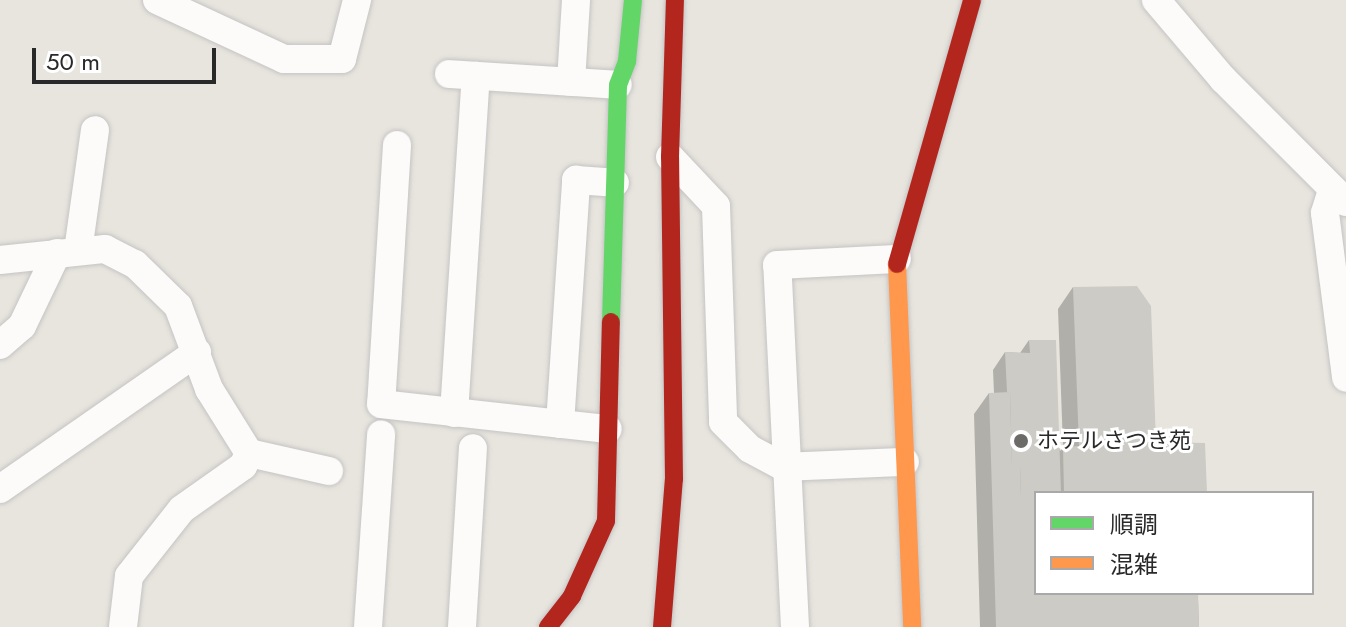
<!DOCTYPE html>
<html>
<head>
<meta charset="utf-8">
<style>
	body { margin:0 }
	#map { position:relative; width:1346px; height:627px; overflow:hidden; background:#e8e5de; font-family:Jost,"Noto Sans JP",sans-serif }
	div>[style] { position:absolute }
	.roads { filter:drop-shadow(0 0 2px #c5c4c4) drop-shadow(0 0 2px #c5c4c4) }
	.street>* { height:28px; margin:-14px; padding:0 14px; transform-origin:14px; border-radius:14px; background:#fcfbfa }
	.fast>* { height:18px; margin:-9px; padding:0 9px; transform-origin:9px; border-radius:9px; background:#63d668 }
	.slow>* { height:18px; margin:-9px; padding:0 9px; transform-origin:9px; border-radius:9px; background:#ff974d }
	.jam>* { height:18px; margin:-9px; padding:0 9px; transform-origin:9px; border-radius:9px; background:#b3261e }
	.wall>* { inset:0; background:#b0afa9 }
	.building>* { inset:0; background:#cdcbc5 }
	.dots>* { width:22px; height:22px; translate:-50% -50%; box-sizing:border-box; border:4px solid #fff; border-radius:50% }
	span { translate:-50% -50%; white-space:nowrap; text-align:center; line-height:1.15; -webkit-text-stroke:6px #fff; paint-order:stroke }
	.poi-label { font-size:22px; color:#292929 }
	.left { translate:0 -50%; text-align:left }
	.legend { position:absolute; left:1034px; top:491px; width:280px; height:104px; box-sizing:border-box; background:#fff; border:2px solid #a9a9a9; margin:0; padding:10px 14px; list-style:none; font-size:24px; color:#292929 }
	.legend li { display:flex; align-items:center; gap:16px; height:40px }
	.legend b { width:40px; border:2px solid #a9a9a9 }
	.scale { position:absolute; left:32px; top:48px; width:184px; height:36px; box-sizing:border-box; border:4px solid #292929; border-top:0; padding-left:10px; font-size:24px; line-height:28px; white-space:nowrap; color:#292929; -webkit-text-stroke:6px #fff; paint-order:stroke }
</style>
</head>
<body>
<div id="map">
	<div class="roads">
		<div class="street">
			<div style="left:157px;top:0;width:140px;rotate:24.9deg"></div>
			<div style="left:284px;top:59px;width:58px"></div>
			<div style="left:342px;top:59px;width:61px;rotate:-75.7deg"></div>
			<div style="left:1156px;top:0;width:104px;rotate:49.7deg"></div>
			<div style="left:1223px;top:79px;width:174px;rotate:45deg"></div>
			<div style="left:449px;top:74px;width:169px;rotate:3.7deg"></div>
			<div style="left:571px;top:82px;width:82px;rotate:-86.5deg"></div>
			<div style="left:397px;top:145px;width:259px;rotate:93.5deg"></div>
			<div style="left:381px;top:404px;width:228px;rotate:6.3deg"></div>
			<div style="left:670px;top:157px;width:67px;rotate:46.8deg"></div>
			<div style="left:716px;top:206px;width:216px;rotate:88.1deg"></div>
			<div style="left:723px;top:422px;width:38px;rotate:45deg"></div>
			<div style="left:750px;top:449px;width:38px;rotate:28deg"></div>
			<div style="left:784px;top:467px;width:121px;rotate:-2.4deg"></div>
			<div style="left:1332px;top:190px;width:24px;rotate:107deg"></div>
			<div style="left:1325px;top:213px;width:166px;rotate:82.7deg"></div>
			<div style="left:78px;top:251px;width:122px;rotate:-82deg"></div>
			<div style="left:0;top:260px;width:106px;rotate:-6deg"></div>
			<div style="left:105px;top:249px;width:34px;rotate:27deg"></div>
			<div style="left:135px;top:264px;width:60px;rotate:44.3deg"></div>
			<div style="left:178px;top:306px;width:89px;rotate:69.5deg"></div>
			<div style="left:209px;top:389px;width:75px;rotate:58deg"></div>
			<div style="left:249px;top:453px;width:82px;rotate:12.7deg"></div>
			<div style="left:0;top:345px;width:29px;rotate:-41deg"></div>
			<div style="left:22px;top:326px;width:81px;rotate:-64.4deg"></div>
			<div style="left:454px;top:413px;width:338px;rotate:-86.3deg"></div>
			<div style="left:560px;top:424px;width:245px;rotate:-86.2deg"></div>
			<div style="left:576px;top:180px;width:39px;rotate:4deg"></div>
			<div style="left:0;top:489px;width:240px;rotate:-34.8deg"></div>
			<div style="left:123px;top:627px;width:51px;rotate:-83.3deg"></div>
			<div style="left:129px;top:576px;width:85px;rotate:-51.7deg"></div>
			<div style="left:182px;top:509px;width:75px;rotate:-35.2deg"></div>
			<div style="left:243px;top:466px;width:14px;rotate:-65deg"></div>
			<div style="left:368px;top:627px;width:193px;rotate:-86.1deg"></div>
			<div style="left:462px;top:627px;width:179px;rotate:-86.5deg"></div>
			<div style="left:795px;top:627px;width:362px;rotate:-92.8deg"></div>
			<div style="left:777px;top:265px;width:120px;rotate:-2.9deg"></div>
		</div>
		<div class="fast">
			<div style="left:611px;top:322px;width:237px;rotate:-88.3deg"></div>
			<div style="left:618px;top:85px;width:26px;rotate:-69deg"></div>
			<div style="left:627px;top:61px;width:61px;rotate:-84.4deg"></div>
		</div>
		<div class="slow">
			<div style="left:897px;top:264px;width:363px;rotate:87.6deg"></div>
		</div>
		<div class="jam">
			<div style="left:897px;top:264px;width:274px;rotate:-74.1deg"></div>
			<div style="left:548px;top:627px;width:39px;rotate:-52deg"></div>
			<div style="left:572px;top:596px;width:82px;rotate:-65.6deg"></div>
			<div style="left:606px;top:521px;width:199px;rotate:-88.6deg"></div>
			<div style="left:662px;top:627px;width:148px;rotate:-85.4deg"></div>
			<div style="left:674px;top:479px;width:322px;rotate:-90.7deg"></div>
			<div style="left:670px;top:157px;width:157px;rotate:-88.2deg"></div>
		</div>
	</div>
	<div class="wall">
		<div style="clip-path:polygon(1073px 287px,1156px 442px,1207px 493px,1036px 493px,1198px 599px,1199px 627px,980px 627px,974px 414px,989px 393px,994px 393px,993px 370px,1005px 352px,1020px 353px,1029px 340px,1060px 451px,1063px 447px,1058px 309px)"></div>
	</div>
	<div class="building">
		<div style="clip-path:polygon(1137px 286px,1151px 306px,1156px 442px,1205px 443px,1207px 493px,1064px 493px,1063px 447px,1079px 446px,1073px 287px)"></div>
		<div style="clip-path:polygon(1029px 340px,1056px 340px,1061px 493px,1036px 493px,1036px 496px,1021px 496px,1020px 466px,1012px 466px,1010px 392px,1007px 392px,1005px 352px,1030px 353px)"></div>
		<div style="clip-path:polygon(1010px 392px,1012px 466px,1020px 466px,1021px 496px,1036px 496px,1036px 593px,1198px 593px,1199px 627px,996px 627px,989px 393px)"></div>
	</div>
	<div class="dots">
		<div style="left:1021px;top:441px;background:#6c6b68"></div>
	</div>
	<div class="poi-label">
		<span class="left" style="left:1037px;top:441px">ホテルさつき苑</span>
	</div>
	<ul class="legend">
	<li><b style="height:10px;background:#63d668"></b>順調</li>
	<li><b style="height:10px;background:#ff974d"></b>混雑</li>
	</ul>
	<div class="scale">50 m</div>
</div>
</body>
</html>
